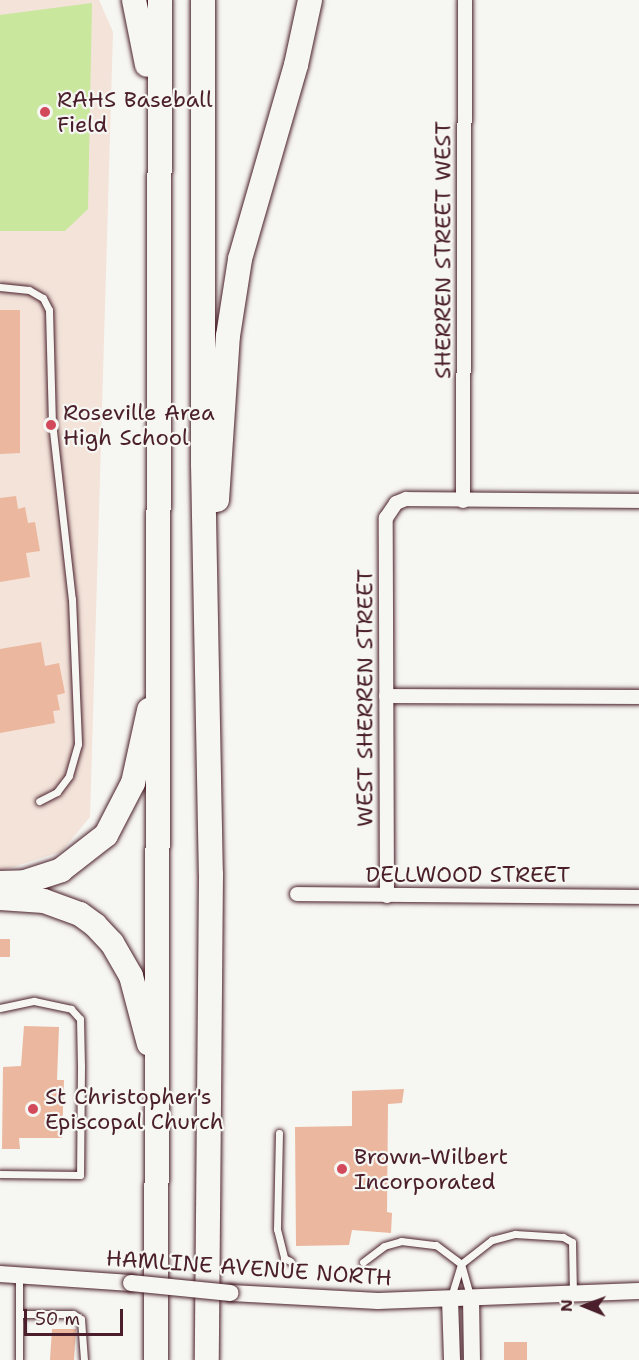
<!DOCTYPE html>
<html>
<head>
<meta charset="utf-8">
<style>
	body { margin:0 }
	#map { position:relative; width:639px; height:1360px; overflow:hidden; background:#f6f6f2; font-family:"Shantell Sans",sans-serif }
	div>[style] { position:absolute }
	.built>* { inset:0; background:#f3e3d9 }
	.green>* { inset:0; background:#cae79e }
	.building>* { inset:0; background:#ebb79e }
	.roads { filter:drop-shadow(0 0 2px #4a1f2b) drop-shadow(0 0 2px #4a1f2b) }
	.service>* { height:7px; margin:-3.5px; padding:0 3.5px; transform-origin:3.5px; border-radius:3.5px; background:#f6f6f2 }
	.minor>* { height:14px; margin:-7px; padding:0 7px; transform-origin:7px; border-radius:7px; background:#f6f6f2 }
	.tertiary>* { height:16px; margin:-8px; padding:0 8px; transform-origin:8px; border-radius:8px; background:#f6f6f2 }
	.motorway>* { height:24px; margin:-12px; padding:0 12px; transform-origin:12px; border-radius:12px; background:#f6f6f2 }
	.bridges { filter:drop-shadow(0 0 2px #4a1f2b) drop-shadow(0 0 2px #4a1f2b) }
	.tertiary-bridge>* { height:16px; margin:-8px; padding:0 8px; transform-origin:8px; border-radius:8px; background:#f6f6f2 }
	.dots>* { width:16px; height:16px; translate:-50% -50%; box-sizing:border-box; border:3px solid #f6f6f2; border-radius:50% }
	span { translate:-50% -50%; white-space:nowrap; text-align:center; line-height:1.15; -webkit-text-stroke:4.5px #f6f6f2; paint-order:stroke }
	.poi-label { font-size:22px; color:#4a1f2b }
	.left { translate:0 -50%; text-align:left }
	.street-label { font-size:22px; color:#4a1f2b }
	.north { position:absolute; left:555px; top:1276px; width:60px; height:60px; -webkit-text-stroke:4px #f6f6f2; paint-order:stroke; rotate:271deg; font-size:16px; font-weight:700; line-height:24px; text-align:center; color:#4a1f2b }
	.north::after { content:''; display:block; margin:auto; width:21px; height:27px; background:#4a1f2b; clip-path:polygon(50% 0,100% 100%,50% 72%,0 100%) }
	.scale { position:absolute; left:24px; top:1309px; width:99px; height:27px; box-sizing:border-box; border:3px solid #4a1f2b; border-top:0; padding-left:8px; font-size:18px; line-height:21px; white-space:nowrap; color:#4a1f2b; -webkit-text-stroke:4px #f6f6f2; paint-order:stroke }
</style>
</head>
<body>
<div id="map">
	<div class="built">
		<div style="clip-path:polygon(0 0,99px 0,113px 32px,90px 817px,61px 852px,0 871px)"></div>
	</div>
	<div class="green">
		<div style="clip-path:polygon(92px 3px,88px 209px,65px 231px,0 231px,0 15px)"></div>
	</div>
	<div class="building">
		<div style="clip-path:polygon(0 310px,20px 310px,20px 453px,0 454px)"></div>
		<div style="clip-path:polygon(16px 496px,18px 509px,25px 507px,28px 523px,35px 522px,40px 551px,26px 553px,30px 577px,0 582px,0 498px)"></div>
		<div style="clip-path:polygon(41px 642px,45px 666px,59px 663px,65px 693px,57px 695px,60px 710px,53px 711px,55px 723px,0 733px,0 649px)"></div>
		<div style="clip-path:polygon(0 939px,10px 939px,10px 957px,0 957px)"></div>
		<div style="clip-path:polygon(24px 1026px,59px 1027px,57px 1080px,64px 1080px,62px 1138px,19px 1138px,20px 1149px,2px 1149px,3px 1067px,21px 1066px)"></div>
		<div style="clip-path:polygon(404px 1089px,402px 1103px,388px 1104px,387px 1212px,392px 1213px,391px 1233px,352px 1230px,349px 1245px,296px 1246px,295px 1127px,352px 1126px,352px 1091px)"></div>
		<div style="clip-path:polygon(52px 1329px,76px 1329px,74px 1360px,50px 1360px)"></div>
		<div style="clip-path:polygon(504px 1342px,527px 1342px,527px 1360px,504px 1360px)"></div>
	</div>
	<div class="roads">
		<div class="service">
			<div style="left:0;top:287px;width:29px;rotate:6deg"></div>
			<div style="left:29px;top:290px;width:16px;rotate:30deg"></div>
			<div style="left:43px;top:298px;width:13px;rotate:63deg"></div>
			<div style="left:49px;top:310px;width:112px;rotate:88.5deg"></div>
			<div style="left:52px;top:422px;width:178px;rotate:83.6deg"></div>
			<div style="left:72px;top:599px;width:145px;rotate:87.6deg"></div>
			<div style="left:78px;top:744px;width:33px;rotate:106deg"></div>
			<div style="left:69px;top:776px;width:20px;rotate:127deg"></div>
			<div style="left:57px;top:792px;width:20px;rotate:153deg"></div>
			<div style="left:0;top:1008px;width:35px;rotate:-12deg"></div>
			<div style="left:34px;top:1001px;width:38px;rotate:12deg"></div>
			<div style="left:71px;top:1009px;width:13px;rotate:48deg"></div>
			<div style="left:80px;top:1019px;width:47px;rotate:88.8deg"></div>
			<div style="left:81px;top:1066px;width:109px;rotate:90.5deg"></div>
			<div style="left:80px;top:1175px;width:80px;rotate:-179.3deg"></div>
			<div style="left:279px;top:1133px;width:96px;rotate:91.2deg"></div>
			<div style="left:277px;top:1229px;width:30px;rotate:76deg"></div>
			<div style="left:284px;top:1258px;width:7px;rotate:27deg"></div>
			<div style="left:363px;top:1262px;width:26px;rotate:-37deg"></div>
			<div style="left:384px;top:1246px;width:18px;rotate:-16deg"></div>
			<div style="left:401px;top:1241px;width:35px;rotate:7deg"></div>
			<div style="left:436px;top:1245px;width:31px;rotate:37deg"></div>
			<div style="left:461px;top:1264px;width:39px;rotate:-38deg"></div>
			<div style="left:492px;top:1240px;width:24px;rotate:-15deg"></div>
			<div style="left:515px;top:1234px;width:48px;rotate:3.6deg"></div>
			<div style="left:563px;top:1237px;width:10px;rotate:29deg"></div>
			<div style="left:572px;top:1242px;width:50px;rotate:88.9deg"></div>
			<div style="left:451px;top:1297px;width:34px;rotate:-73deg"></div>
			<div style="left:461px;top:1264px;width:35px;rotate:74deg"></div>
			<div style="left:19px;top:1314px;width:54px"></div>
			<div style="left:73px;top:1314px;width:9px;rotate:32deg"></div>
			<div style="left:81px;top:1319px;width:41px;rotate:85.8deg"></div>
			<div style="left:19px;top:1360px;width:83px;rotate:-90deg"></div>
		</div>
		<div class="minor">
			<div style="left:463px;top:501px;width:501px;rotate:-89.77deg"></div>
			<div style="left:386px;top:696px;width:253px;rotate:0.2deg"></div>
			<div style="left:297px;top:894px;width:342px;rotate:0.5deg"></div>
			<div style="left:387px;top:896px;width:378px;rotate:-90.2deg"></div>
			<div style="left:386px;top:518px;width:18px;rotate:-56deg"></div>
			<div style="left:396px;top:503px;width:11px;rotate:-22deg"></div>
			<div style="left:406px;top:499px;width:233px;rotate:0.5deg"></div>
		</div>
		<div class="tertiary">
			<div style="left:0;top:1274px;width:131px;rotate:3.9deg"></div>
			<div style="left:231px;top:1293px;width:147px;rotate:3.1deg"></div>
			<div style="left:378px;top:1301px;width:261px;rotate:-2.2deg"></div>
			<div style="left:471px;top:1298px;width:62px;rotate:89.1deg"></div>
			<div style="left:450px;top:1299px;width:61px;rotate:88.1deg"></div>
		</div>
		<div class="motorway">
			<div style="left:134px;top:0;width:66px;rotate:78.7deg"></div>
			<div style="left:203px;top:0;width:464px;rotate:90deg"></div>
			<div style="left:203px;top:464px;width:410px;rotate:88.9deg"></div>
			<div style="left:211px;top:874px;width:486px;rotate:90.5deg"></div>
			<div style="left:217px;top:500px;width:164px;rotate:-86.2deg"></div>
			<div style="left:228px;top:336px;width:78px;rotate:-81.1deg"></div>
			<div style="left:240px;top:259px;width:202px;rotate:-73.9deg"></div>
			<div style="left:296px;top:65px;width:66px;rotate:-77.8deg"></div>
			<div style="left:0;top:883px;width:25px;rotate:-2deg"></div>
			<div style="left:25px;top:882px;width:38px;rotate:-18deg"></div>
			<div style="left:61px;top:870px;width:57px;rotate:-37.9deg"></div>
			<div style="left:106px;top:835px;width:59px;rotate:-62.6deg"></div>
			<div style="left:133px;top:783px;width:75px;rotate:-77.6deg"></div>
			<div style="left:0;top:898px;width:44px;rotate:3.9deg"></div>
			<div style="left:44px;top:901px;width:38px;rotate:20deg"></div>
			<div style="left:80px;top:914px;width:19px;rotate:36deg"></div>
			<div style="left:95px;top:925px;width:25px;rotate:47deg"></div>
			<div style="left:112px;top:943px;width:38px;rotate:60deg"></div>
			<div style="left:131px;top:976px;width:70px;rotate:75.2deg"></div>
			<div style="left:156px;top:1360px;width:1360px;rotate:-89.83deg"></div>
		</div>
	</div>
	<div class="bridges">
		<div class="tertiary-bridge">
			<div style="left:131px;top:1283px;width:100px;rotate:5.7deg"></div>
		</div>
	</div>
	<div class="dots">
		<div style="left:45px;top:112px;background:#d1495b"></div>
		<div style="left:51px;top:425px;background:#d1495b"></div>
		<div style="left:33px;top:1109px;background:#d1495b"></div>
		<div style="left:342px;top:1169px;background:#d1495b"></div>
	</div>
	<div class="poi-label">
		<span class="left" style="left:57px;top:112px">RAHS Baseball<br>Field</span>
		<span class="left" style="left:63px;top:425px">Roseville Area<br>High School</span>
		<span class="left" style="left:45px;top:1109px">St Christopher's<br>Episcopal Church</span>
		<span class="left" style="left:354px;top:1169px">Brown-Wilbert<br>Incorporated</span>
	</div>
	<div class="street-label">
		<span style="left:443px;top:250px;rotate:-90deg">SHERREN STREET WEST</span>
		<span style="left:365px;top:698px;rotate:-90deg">WEST SHERREN STREET</span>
		<span style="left:468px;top:875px">DELLWOOD STREET</span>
		<span style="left:249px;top:1268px;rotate:4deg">HAMLINE AVENUE NORTH</span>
	</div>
	<div class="north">N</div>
	<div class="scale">50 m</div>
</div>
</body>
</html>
